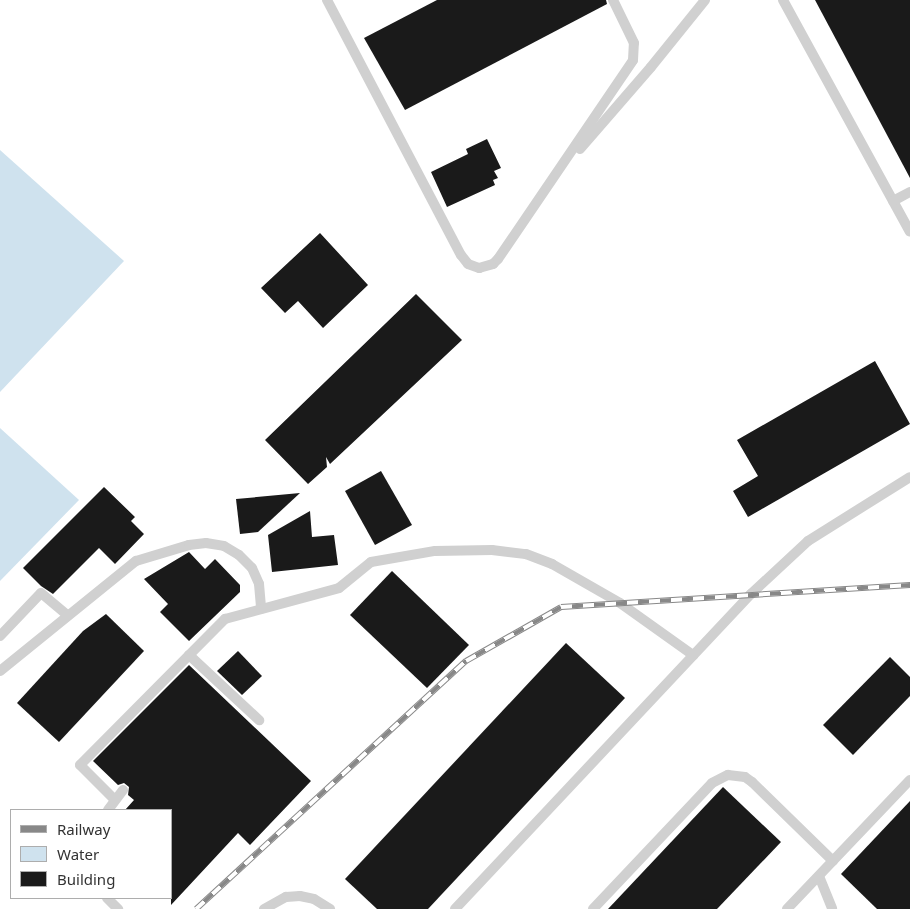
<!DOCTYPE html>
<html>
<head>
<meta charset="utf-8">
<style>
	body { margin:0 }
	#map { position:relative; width:910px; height:909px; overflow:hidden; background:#fff; font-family:"Noto Sans",sans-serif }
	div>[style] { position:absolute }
	.water>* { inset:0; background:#cfe2ee }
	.building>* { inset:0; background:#1a1a1a }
	.lane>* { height:10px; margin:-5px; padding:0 5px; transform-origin:5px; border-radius:5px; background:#d0d0d0 }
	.rail>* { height:5.5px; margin-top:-2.75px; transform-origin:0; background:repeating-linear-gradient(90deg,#fff 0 11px,#888 0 22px); box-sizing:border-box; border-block:1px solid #888 }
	span { translate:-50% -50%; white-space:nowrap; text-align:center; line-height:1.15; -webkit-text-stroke:5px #fff; paint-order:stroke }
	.legend { position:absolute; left:10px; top:809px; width:162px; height:90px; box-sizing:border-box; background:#fff; border:1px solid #adadad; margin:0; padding:6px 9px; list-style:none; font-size:15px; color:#333 }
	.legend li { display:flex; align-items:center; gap:10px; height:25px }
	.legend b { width:25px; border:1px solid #adadad }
</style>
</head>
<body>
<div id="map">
	<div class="water">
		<div style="clip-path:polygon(0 150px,124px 261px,0 392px)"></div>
		<div style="clip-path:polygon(0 428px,79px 500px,0 581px)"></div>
	</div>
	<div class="building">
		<div style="clip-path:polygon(437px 0,606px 0,607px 4px,405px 110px,364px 38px)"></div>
		<div style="clip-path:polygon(815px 0,910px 0,910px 178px)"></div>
		<div style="clip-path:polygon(487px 139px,501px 168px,494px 171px,498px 178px,493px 180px,495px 185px,447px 207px,431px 172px,468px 154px,466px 149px)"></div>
		<div style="clip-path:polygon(320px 233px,368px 285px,323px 328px,298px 301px,285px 313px,261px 288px)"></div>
		<div style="clip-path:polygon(416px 294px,462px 340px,330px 464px,326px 457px,327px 467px,308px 484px,265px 440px)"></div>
		<div style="clip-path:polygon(875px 361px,910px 424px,748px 517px,733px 491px,758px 476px,737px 440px)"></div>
		<div style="clip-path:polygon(381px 471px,412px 525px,375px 545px,345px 491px)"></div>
		<div style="clip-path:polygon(104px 487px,135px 517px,131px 521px,144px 534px,115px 564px,99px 548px,53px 594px,41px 586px,23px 568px)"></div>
		<div style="clip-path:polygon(300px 493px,258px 532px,240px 534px,236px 499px)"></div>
		<div style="clip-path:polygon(310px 511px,312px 537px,334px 535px,338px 565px,272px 572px,268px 535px)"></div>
		<div style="clip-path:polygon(189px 552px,205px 569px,215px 559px,240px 585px,240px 592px,189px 641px,160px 612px,168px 604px,144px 579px)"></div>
		<div style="clip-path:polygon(392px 571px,469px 645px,427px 688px,350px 615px)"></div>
		<div style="clip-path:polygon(106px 614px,144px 651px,59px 742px,17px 703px,83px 631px)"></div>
		<div style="clip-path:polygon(566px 643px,625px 698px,428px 909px,377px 909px,345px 879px)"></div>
		<div style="clip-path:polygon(238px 651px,262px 676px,242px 695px,217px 671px)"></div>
		<div style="clip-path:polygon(890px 657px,910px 677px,910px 696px,853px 755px,823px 725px)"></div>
		<div style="clip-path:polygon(189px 665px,311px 781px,250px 845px,238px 833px,171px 905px,171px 810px,125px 810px,134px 800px,128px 795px,129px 787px,124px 783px,118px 785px,93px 761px)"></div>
		<div style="clip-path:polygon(723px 787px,781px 842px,717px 909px,608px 909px)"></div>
		<div style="clip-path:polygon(910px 801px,910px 909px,877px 909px,841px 874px)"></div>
	</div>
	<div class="lane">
		<div style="left:327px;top:0;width:288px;rotate:62.3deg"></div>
		<div style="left:461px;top:255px;width:11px;rotate:52deg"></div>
		<div style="left:468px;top:264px;width:12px;rotate:20deg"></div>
		<div style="left:479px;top:268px;width:15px;rotate:-16deg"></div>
		<div style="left:493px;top:264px;width:7px;rotate:-45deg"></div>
		<div style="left:498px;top:259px;width:240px;rotate:-55.8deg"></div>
		<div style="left:633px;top:60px;width:17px;rotate:-87deg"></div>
		<div style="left:634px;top:43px;width:48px;rotate:-116deg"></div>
		<div style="left:783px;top:0;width:264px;rotate:61.3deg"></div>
		<div style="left:580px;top:149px;width:108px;rotate:-49.1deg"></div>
		<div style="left:651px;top:67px;width:86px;rotate:-51.1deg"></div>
		<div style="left:893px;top:201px;width:19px;rotate:-28deg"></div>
		<div style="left:0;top:636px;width:59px;rotate:-46.4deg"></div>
		<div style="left:41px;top:593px;width:35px;rotate:40deg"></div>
		<div style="left:189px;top:655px;width:96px;rotate:42.9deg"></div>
		<div style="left:0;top:671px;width:175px;rotate:-39deg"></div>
		<div style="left:136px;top:561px;width:55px;rotate:-16.8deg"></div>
		<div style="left:189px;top:545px;width:17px;rotate:-7deg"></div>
		<div style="left:206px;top:543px;width:18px;rotate:9deg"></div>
		<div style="left:224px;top:546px;width:17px;rotate:31deg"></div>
		<div style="left:239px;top:555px;width:18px;rotate:45deg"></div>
		<div style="left:252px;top:568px;width:17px;rotate:66deg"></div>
		<div style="left:259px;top:584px;width:25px;rotate:85deg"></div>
		<div style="left:114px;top:799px;width:48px;rotate:-135deg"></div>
		<div style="left:80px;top:765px;width:206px;rotate:-45.2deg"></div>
		<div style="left:225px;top:619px;width:118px;rotate:-15.2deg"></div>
		<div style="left:339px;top:588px;width:41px;rotate:-39.1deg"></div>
		<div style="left:371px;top:562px;width:65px;rotate:-9.8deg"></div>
		<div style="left:435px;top:551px;width:57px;rotate:-1deg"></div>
		<div style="left:492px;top:550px;width:34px;rotate:7deg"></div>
		<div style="left:526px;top:554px;width:28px;rotate:21deg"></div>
		<div style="left:552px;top:564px;width:78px;rotate:29.8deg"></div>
		<div style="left:620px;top:603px;width:90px;rotate:35.5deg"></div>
		<div style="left:108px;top:810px;width:25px;rotate:-53deg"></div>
		<div style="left:819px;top:876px;width:35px;rotate:68deg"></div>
		<div style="left:107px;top:898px;width:16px;rotate:45deg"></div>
		<div style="left:264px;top:909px;width:25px;rotate:-29deg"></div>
		<div style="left:286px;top:897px;width:14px;rotate:-4deg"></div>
		<div style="left:300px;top:896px;width:14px;rotate:12deg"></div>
		<div style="left:314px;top:899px;width:19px;rotate:32deg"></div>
		<div style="left:455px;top:909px;width:432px;rotate:-46.8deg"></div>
		<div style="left:751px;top:594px;width:78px;rotate:-42.9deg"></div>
		<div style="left:808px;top:541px;width:120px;rotate:-32.1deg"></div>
		<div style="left:593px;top:909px;width:173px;rotate:-46.6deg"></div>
		<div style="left:712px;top:783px;width:18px;rotate:-27deg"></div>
		<div style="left:728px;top:775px;width:17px;rotate:7deg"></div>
		<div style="left:745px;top:777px;width:9px;rotate:36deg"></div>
		<div style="left:752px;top:782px;width:113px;rotate:44.3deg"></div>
		<div style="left:787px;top:909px;width:178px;rotate:-46.4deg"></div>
	</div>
	<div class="rail">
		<div style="left:196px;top:909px;width:367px;rotate:-42.6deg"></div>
		<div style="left:466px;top:661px;width:109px;rotate:-29.6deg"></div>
		<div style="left:561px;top:607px;width:350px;rotate:-3.6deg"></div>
	</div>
	<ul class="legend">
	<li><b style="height:6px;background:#888"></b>Railway</li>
	<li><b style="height:14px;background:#cfe2ee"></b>Water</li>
	<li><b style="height:14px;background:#1a1a1a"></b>Building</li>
	</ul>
</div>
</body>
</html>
